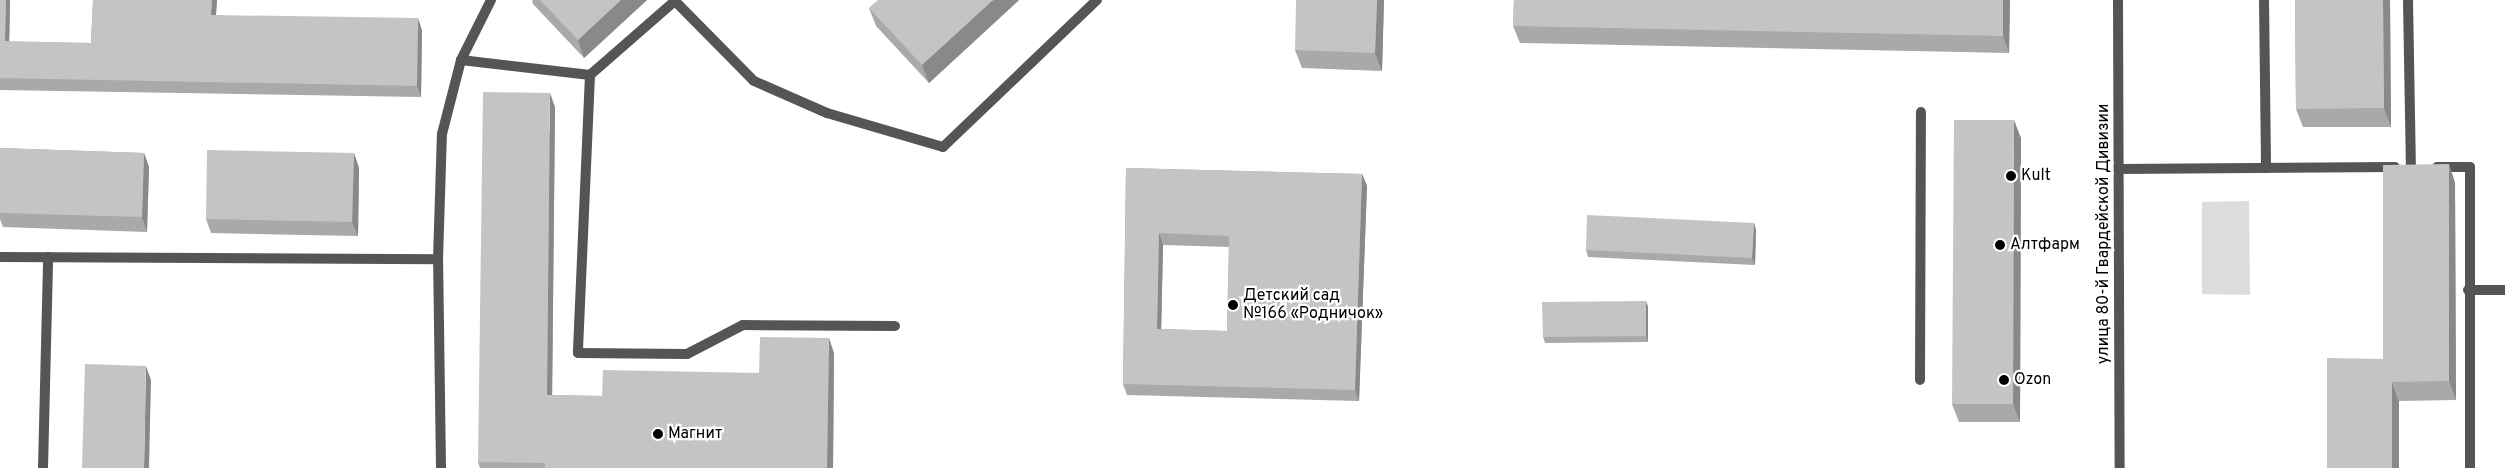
<!DOCTYPE html>
<html>
<head>
<meta charset="utf-8">
<style>
	body { margin:0 }
	#map { position:relative; width:2505px; height:468px; overflow:hidden; background:#fff; font-family:Overpass,sans-serif }
	div>[style] { position:absolute }
	.green>* { inset:0; background:#dcdcdc }
	.service>* { height:10px; margin:-5px; padding:0 5px; transform-origin:5px; border-radius:5px; background:#555 }
	.minor>* { height:10px; margin:-5px; padding:0 5px; transform-origin:5px; border-radius:5px; background:#555 }
	.wall>* { inset:0; background:#a9a9a9 }
	.shaded-wall>* { inset:0; background:#898989 }
	.building>* { inset:0; background:#c4c4c4 }
	.dots>* { width:14px; height:14px; translate:-50% -50%; box-sizing:border-box; border:2px solid #fff; border-radius:50% }
	span { translate:-50% -50%; white-space:nowrap; text-align:center; line-height:1.15; -webkit-text-stroke:4.5px #fff; paint-order:stroke }
	.poi-label { font-size:16px; color:#000 }
	.left { translate:0 -50%; text-align:left }
	.street-label { font-size:16px; color:#000 }
</style>
</head>
<body>
<div id="map">
	<div class="green">
		<div style="clip-path:polygon(2249px 201px,2250px 295px,2202px 294px,2202px 202px)"></div>
	</div>
	<div class="service">
		<div style="left:2264px;top:0;width:168px;rotate:89.3deg"></div>
		<div style="left:2408px;top:0;width:167px;rotate:89deg"></div>
		<div style="left:675px;top:1px;width:112px;rotate:45.4deg"></div>
		<div style="left:754px;top:81px;width:80px;rotate:23.7deg"></div>
		<div style="left:827px;top:113px;width:121px;rotate:16.3deg"></div>
		<div style="left:943px;top:147px;width:213px;rotate:-43.7deg"></div>
		<div style="left:461px;top:60px;width:130px;rotate:6.6deg"></div>
		<div style="left:590px;top:75px;width:278px;rotate:92.5deg"></div>
		<div style="left:578px;top:353px;width:109px;rotate:0.5deg"></div>
		<div style="left:687px;top:354px;width:63px;rotate:-27.4deg"></div>
		<div style="left:743px;top:325px;width:152px;rotate:0.4deg"></div>
		<div style="left:590px;top:75px;width:114px;rotate:-41.1deg"></div>
		<div style="left:2437px;top:167px;width:33px"></div>
		<div style="left:2470px;top:167px;width:301px;rotate:90deg"></div>
		<div style="left:2119px;top:169px;width:276px;rotate:-0.4deg"></div>
		<div style="left:0;top:257px;width:438px;rotate:0.3deg"></div>
		<div style="left:2468px;top:290px;width:37px"></div>
		<div style="left:1920px;top:380px;width:268px;rotate:-89.8deg"></div>
		<div style="left:43px;top:468px;width:211px;rotate:-88.6deg"></div>
		<div style="left:441px;top:468px;width:209px;rotate:-90.8deg"></div>
		<div style="left:438px;top:259px;width:125px;rotate:-88.2deg"></div>
		<div style="left:442px;top:134px;width:76px;rotate:-75.6deg"></div>
		<div style="left:461px;top:60px;width:67px;rotate:-63.4deg"></div>
	</div>
	<div class="minor">
		<div style="left:2118px;top:0;width:468px;rotate:89.8deg"></div>
	</div>
	<div class="wall">
		<div style="clip-path:polygon(0 0,10px 0,9px 42px,91px 43px,93px 0,217px 0,216px 15px,422px 30px,421px 97px,0 90px)"></div>
		<div style="clip-path:polygon(532px 0,647px 0,584px 58px,533px 4px)"></div>
		<div style="clip-path:polygon(1019px 0,929px 83px,876px 26px,869px 8px)"></div>
		<div style="clip-path:polygon(1384px 0,1382px 71px,1302px 68px,1295px 50px)"></div>
		<div style="clip-path:polygon(1514px 0,2010px 0,2009px 53px,1520px 43px,1513px 26px)"></div>
		<div style="clip-path:polygon(2295px 0,2390px 0,2391px 127px,2303px 127px,2296px 109px)"></div>
		<div style="clip-path:polygon(555px 107px,552px 395px,602px 396px,759px 373px,834px 353px,833px 468px,480px 468px,478px 462px)"></div>
		<div style="clip-path:polygon(2021px 138px,2020px 422px,1959px 422px,1952px 404px)"></div>
		<div style="clip-path:polygon(0 148px,144px 153px,149px 167px,147px 232px,3px 227px,0 219px)"></div>
		<div style="clip-path:polygon(354px 153px,359px 168px,358px 236px,211px 233px,206px 219px)"></div>
		<div style="clip-path:polygon(2449px 164px,2455px 183px,2456px 400px,2399px 401px,2383px 359px)"></div>
		<div style="clip-path:polygon(evenodd,1126px 168px,1362px 174px,1367px 186px,1359px 401px,1127px 395px,1123px 384px,1126px 168px,1163px 245px,1229px 247px,1227px 331px,1161px 329px,1163px 245px)"></div>
		<div style="clip-path:polygon(1754px 223px,1756px 230px,1755px 265px,1588px 257px,1586px 250px)"></div>
		<div style="clip-path:polygon(1646px 301px,1648px 307px,1648px 342px,1545px 343px,1543px 337px)"></div>
	</div>
	<div class="shaded-wall">
		<div style="clip-path:polygon(6px 0,10px 0,9px 53px,5px 41px)"></div>
		<div style="clip-path:polygon(212px 0,217px 0,215px 26px,211px 15px)"></div>
		<div style="clip-path:polygon(621px 0,647px 0,584px 58px,578px 40px)"></div>
		<div style="clip-path:polygon(993px 0,1019px 0,929px 83px,922px 65px)"></div>
		<div style="clip-path:polygon(1377px 0,1384px 0,1382px 71px,1375px 53px)"></div>
		<div style="clip-path:polygon(2003px 0,2010px 0,2009px 53px,2003px 36px)"></div>
		<div style="clip-path:polygon(2383px 0,2390px 0,2391px 127px,2384px 108px)"></div>
		<div style="clip-path:polygon(418px 18px,422px 30px,421px 97px,417px 86px)"></div>
		<div style="clip-path:polygon(550px 93px,555px 107px,552px 410px,547px 395px)"></div>
		<div style="clip-path:polygon(2014px 120px,2021px 138px,2020px 422px,2013px 404px)"></div>
		<div style="clip-path:polygon(144px 153px,149px 167px,147px 232px,142px 217px)"></div>
		<div style="clip-path:polygon(354px 153px,359px 168px,358px 236px,352px 222px)"></div>
		<div style="clip-path:polygon(2449px 164px,2455px 183px,2456px 400px,2449px 381px)"></div>
		<div style="clip-path:polygon(1362px 174px,1367px 186px,1359px 401px,1355px 390px)"></div>
		<div style="clip-path:polygon(1754px 223px,1756px 230px,1755px 265px,1752px 258px)"></div>
		<div style="clip-path:polygon(1159px 233px,1163px 245px,1161px 340px,1157px 329px)"></div>
		<div style="clip-path:polygon(1646px 301px,1648px 307px,1648px 342px,1646px 336px)"></div>
		<div style="clip-path:polygon(829px 338px,834px 353px,833px 468px,827px 468px)"></div>
		<div style="clip-path:polygon(146px 366px,151px 380px,149px 468px,144px 468px)"></div>
		<div style="clip-path:polygon(2392px 382px,2399px 401px,2399px 468px,2392px 468px)"></div>
	</div>
	<div class="building">
		<div style="clip-path:polygon(0 0,6px 0,5px 41px,91px 43px,93px 0,212px 0,211px 15px,418px 18px,417px 86px,0 78px)"></div>
		<div style="clip-path:polygon(540px 0,621px 0,578px 40px)"></div>
		<div style="clip-path:polygon(878px 0,993px 0,922px 65px,869px 8px)"></div>
		<div style="clip-path:polygon(1296px 0,1377px 0,1375px 53px,1295px 50px)"></div>
		<div style="clip-path:polygon(1514px 0,2003px 0,2003px 36px,1513px 26px)"></div>
		<div style="clip-path:polygon(2295px 0,2383px 0,2384px 108px,2296px 109px)"></div>
		<div style="clip-path:polygon(483px 92px,550px 93px,547px 395px,602px 396px,603px 370px,759px 373px,760px 337px,829px 338px,827px 468px,545px 468px,545px 463px,478px 462px)"></div>
		<div style="clip-path:polygon(1954px 120px,2014px 120px,2013px 404px,1952px 404px)"></div>
		<div style="clip-path:polygon(0 148px,144px 153px,142px 217px,0 213px)"></div>
		<div style="clip-path:polygon(207px 150px,354px 153px,352px 222px,206px 219px)"></div>
		<div style="clip-path:polygon(2449px 164px,2449px 381px,2392px 382px,2392px 468px,2327px 468px,2327px 358px,2383px 359px,2383px 165px)"></div>
		<div style="clip-path:polygon(evenodd,1126px 168px,1362px 174px,1355px 390px,1123px 384px,1126px 168px,1159px 233px,1229px 236px,1227px 331px,1157px 329px,1159px 233px)"></div>
		<div style="clip-path:polygon(1587px 215px,1754px 223px,1752px 258px,1586px 250px)"></div>
		<div style="clip-path:polygon(1646px 301px,1646px 336px,1543px 337px,1542px 302px)"></div>
		<div style="clip-path:polygon(85px 364px,146px 366px,144px 468px,82px 468px)"></div>
	</div>
	<div class="dots">
		<div style="left:2011px;top:176px;background:#000"></div>
		<div style="left:2000px;top:245px;background:#000"></div>
		<div style="left:1233px;top:305px;background:#000"></div>
		<div style="left:2004px;top:380px;background:#000"></div>
		<div style="left:658px;top:434px;background:#000"></div>
	</div>
	<div class="poi-label">
		<span class="left" style="left:2021px;top:176px">Kult</span>
		<span class="left" style="left:2010px;top:245px">Алтфарм</span>
		<span class="left" style="left:1243px;top:305px">Детский сад<br>№166 «Родничок»</span>
		<span class="left" style="left:2014px;top:380px">Ozon</span>
		<span class="left" style="left:668px;top:434px">Магнит</span>
	</div>
	<div class="street-label">
		<span style="left:2104px;top:234px;rotate:-90deg">улица 80-й Гвардейской Дивизии</span>
	</div>
</div>
</body>
</html>
